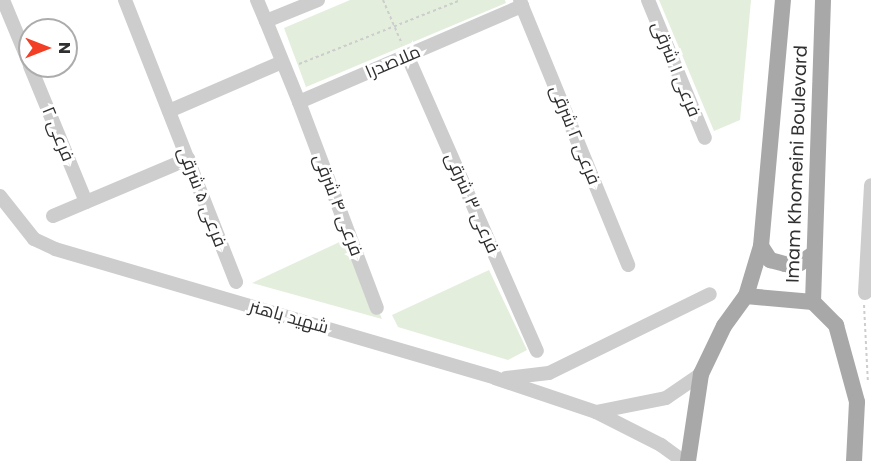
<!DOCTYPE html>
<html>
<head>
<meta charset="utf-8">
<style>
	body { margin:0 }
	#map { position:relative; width:871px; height:461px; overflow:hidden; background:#fff; font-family:Poppins,Cairo,sans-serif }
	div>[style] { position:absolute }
	.green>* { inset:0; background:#e3eedd }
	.path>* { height:2px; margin-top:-1px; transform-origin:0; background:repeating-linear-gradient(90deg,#cdcdcd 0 3px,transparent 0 6px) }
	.minor>* { height:14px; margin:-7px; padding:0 7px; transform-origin:7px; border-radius:7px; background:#cdcdcd }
	.major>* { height:16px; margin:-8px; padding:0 8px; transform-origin:8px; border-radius:8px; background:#a8a8a8 }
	span { translate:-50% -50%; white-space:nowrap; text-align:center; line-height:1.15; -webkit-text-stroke:6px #fff; paint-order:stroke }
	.street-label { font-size:18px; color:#303030 }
	.north { position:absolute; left:18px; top:18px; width:60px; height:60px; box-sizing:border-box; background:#fff; border:2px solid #acacac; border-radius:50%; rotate:90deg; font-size:16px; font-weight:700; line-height:24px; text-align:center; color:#303030 }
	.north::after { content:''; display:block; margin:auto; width:21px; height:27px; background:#f33e26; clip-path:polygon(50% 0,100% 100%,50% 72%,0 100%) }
</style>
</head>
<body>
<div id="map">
	<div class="green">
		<div style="clip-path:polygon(350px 0,505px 0,506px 3px,306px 87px,284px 28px)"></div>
		<div style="clip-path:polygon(659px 0,751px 0,740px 120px,714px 131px)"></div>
		<div style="clip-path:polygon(348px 238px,382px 319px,252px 283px)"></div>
		<div style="clip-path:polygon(489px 270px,527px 350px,508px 360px,398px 327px,392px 315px)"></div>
	</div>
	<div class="path">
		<div style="left:383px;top:0;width:48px;rotate:66.6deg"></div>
		<div style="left:299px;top:64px;width:174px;rotate:-21.6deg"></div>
		<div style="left:864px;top:305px;width:78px;rotate:87.1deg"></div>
	</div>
	<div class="minor">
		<div style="left:3px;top:0;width:70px;rotate:67.4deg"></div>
		<div style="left:125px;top:0;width:303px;rotate:68.5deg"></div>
		<div style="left:257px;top:0;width:23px;rotate:67deg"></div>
		<div style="left:318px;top:0;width:56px;rotate:158deg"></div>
		<div style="left:266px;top:21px;width:87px;rotate:67.8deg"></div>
		<div style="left:299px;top:102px;width:243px;rotate:-23.3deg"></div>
		<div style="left:522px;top:6px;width:6px;rotate:-108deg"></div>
		<div style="left:648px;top:0;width:149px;rotate:67.6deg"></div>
		<div style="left:522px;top:6px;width:280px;rotate:67.7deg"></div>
		<div style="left:407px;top:55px;width:323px;rotate:66.3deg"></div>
		<div style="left:30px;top:66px;width:147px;rotate:67.6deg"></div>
		<div style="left:299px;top:102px;width:220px;rotate:69.3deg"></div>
		<div style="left:169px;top:111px;width:123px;rotate:-23.4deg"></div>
		<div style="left:0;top:196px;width:55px;rotate:51.7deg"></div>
		<div style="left:34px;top:239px;width:23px;rotate:25deg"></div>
		<div style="left:55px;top:249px;width:459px;rotate:16.3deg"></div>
		<div style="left:495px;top:378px;width:107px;rotate:18.6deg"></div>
		<div style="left:596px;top:412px;width:73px;rotate:26.9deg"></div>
		<div style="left:661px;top:445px;width:27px;rotate:36deg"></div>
		<div style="left:53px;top:216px;width:147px;rotate:-22.9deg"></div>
		<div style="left:865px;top:293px;width:108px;rotate:-86.8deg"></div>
		<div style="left:506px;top:378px;width:43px;rotate:-6.6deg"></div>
		<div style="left:549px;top:373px;width:179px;rotate:-26.1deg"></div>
		<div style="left:596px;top:412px;width:71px;rotate:-11.3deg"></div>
		<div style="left:666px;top:398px;width:42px;rotate:-34.4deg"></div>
	</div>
	<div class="major">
		<div style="left:761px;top:246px;width:17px;rotate:57deg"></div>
		<div style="left:770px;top:260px;width:16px;rotate:15deg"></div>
		<div style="left:785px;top:264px;width:15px;rotate:-4deg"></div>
		<div style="left:800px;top:263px;width:14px;rotate:-34deg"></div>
		<div style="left:746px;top:296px;width:67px;rotate:5.1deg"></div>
		<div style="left:813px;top:302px;width:33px;rotate:45deg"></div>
		<div style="left:836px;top:325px;width:80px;rotate:74.7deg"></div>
		<div style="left:857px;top:402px;width:59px;rotate:92.9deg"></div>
		<div style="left:813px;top:302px;width:302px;rotate:-88.1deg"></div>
		<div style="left:688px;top:461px;width:88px;rotate:-81.5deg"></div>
		<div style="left:701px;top:374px;width:53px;rotate:-64.4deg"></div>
		<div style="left:724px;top:326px;width:37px;rotate:-54deg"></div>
		<div style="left:746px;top:296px;width:52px;rotate:-73.3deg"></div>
		<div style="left:761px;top:246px;width:247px;rotate:-84.9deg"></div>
	</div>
	<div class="street-label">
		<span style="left:393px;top:62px;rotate:-23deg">ملاصدرا</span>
		<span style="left:676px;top:69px;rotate:68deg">فرعی ۱ شرقی</span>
		<span style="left:58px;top:134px;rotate:68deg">فرعی ۲</span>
		<span style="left:575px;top:135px;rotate:68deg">فرعی ۲ شرقی</span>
		<span style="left:797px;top:164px;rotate:-88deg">Imam Khomeini Boulevard</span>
		<span style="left:202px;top:197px;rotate:69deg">فرعی ۵ شرقی</span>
		<span style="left:472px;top:203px;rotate:66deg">فرعی ۳ شرقی</span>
		<span style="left:338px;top:205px;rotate:69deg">فرعی ۴ شرقی</span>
		<span style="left:289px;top:317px;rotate:16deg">شهید باهنر</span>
	</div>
	<div class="north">N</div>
</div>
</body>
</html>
